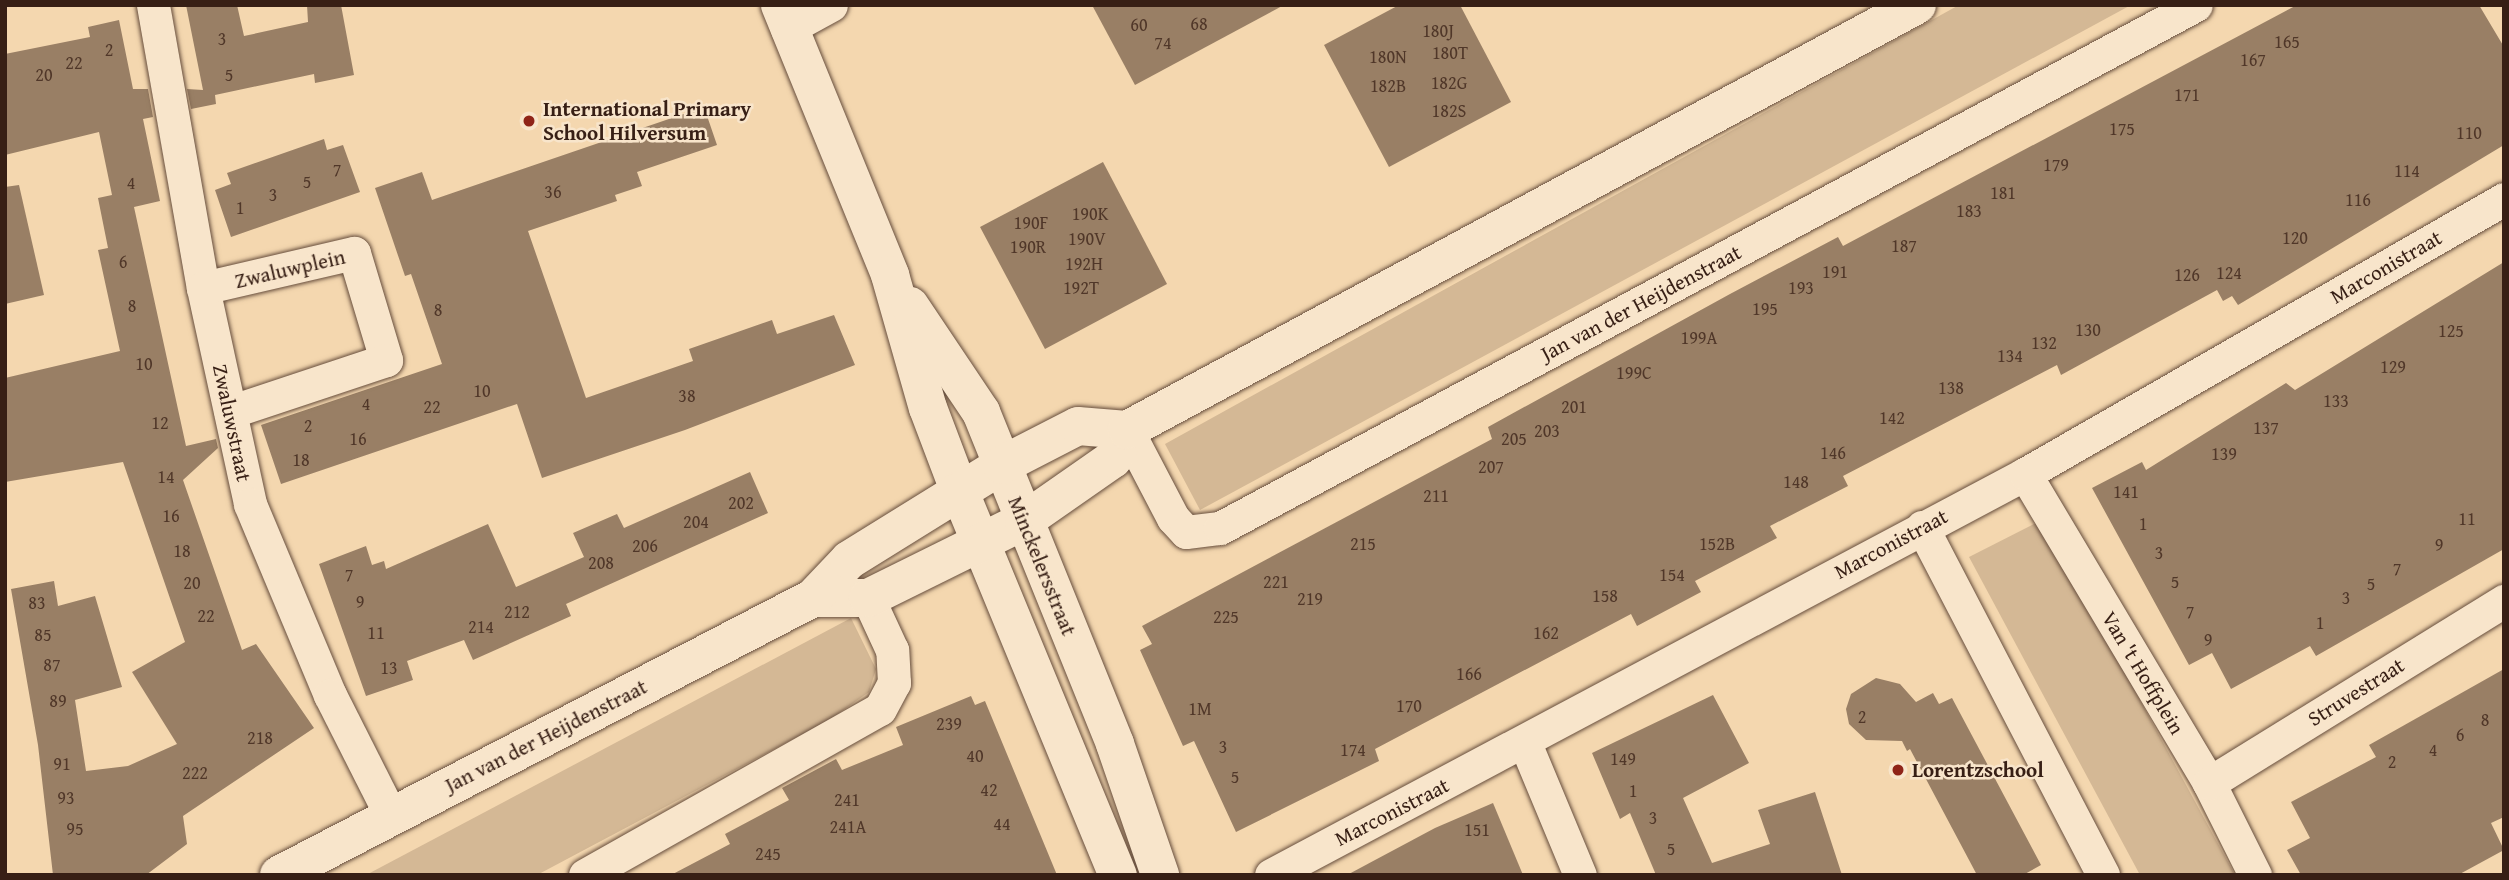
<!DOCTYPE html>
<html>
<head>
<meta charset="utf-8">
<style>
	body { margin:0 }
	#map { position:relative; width:2509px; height:880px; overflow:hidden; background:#f4d7af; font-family:"Gentium Book Plus",serif }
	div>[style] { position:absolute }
	.green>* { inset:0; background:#d4b895 }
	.building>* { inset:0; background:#997f65 }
	.roads { filter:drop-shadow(0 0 2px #664d3c) drop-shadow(0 0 2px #664d3c) }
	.street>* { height:33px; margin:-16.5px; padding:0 16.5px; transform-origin:16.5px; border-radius:16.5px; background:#f8e5cb }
	.secondary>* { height:38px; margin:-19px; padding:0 19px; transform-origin:19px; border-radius:19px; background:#f8e5cb }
	.dots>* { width:19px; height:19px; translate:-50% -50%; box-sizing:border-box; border:4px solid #f8e5cb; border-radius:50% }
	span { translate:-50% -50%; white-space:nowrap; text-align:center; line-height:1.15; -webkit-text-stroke:5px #f8e5cb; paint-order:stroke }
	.number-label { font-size:18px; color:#503729 }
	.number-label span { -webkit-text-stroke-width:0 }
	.poi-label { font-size:21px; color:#371f15; font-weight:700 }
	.left { translate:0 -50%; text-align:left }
	.street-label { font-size:21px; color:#371f15 }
	.frame { position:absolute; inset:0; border:7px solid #371f15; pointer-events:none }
</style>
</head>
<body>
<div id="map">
	<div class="green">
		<div style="clip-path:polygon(1959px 5px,2131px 5px,1200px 510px,1165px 444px)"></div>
		<div style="clip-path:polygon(2042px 520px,2235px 875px,2140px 875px,1969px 557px)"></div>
		<div style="clip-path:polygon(851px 618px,876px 669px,869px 692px,829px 720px,537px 875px,366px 875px)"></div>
	</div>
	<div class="building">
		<div style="clip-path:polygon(186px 5px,237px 5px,244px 36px,308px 22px,307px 5px,341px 5px,354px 75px,315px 83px,314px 74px,215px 95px,216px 104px,191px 109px,187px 89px,203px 90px)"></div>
		<div style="clip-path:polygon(1092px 5px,1284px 5px,1135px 85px)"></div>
		<div style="clip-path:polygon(1399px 5px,1460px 5px,1511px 102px,1389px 167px,1324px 45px)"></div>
		<div style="clip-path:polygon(2297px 5px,2479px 5px,2504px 47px,2504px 145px,2238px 305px,2232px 296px,2223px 301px,2217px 290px,2061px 375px,2057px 365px,1843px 476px,1848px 486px,1770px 526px,1777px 538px,1695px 581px,1701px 592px,1637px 626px,1631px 614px,1375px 749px,1379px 761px,1236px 832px,1194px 741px,1183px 746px,1140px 650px,1152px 644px,1142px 626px,1492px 439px,1488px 427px,1730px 294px,1838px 237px,1843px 246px)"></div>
		<div style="clip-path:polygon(119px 20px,133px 89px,148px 89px,153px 117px,143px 119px,160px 201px,134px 207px,186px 446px,216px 439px,218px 448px,183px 480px,242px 650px,256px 644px,314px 728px,183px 816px,187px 844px,146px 875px,53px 875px,38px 745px,11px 589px,54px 581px,58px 606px,95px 596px,122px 687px,75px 700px,86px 771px,128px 766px,177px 744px,132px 672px,185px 642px,123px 462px,5px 482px,5px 378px,120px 351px,98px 250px,108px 248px,98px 198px,112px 195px,99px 132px,5px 155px,5px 54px,90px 37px,88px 27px)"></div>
		<div style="clip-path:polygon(704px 107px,717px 145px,637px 172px,642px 186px,615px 195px,617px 201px,528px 231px,586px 398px,693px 361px,689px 349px,772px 320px,777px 334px,834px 315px,855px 365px,685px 430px,542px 478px,517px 404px,281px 484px,261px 425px,442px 364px,411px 274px,405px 276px,375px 188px,422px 172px,432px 200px)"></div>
		<div style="clip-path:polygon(324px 139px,327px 150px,343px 145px,360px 192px,231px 237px,215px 190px,231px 184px,227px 173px)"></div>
		<div style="clip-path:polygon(1103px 162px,1167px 284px,1045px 349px,980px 227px)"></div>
		<div style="clip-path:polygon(19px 185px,44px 295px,5px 304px,5px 187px)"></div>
		<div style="clip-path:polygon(2504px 262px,2504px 549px,2316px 656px,2310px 646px,2231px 689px,2212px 653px,2189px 665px,2092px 488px,2142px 462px,2146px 470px,2286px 383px,2295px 390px)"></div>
		<div style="clip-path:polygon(750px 472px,768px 513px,566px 604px,571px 616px,473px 660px,464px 640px,407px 661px,413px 680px,366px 696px,319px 564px,366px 546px,372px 565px,384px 561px,386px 569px,488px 524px,516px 587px,584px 557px,573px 533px,617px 514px,624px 528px)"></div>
		<div style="clip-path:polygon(2504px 669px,2504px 817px,2491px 823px,2504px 850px,2458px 875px,2301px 875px,2287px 850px,2310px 838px,2291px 802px,2376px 757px,2369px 745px)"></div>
		<div style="clip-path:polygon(1876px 678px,1900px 684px,1916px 702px,1933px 693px,1939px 704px,1952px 698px,2041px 865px,2023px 875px,1977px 875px,1910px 749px,1907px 751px,1902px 741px,1866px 740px,1849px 724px,1846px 709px,1851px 694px)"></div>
		<div style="clip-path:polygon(1713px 695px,1749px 763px,1683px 798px,1712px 863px,1770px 844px,1758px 810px,1815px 792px,1842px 875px,1656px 875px,1630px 813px,1620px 819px,1592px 753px)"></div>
		<div style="clip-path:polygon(971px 696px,975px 705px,985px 701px,1057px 875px,671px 875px,730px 844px,725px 834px,789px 800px,782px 788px,836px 759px,842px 770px,903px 745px,896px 727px)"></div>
		<div style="clip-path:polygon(1493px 803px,1523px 875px,1347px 875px,1435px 828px)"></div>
	</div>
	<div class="roads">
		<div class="street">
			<div style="left:153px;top:5px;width:287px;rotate:80deg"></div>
			<div style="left:203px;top:288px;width:221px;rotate:77.7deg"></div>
			<div style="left:250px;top:504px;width:207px;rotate:67.3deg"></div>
			<div style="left:330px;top:695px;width:136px;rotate:63.2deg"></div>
			<div style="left:787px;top:29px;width:50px;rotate:-28.6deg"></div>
			<div style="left:203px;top:288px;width:155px;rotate:-13.1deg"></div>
			<div style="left:354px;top:253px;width:112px;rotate:73.3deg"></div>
			<div style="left:386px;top:360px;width:164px;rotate:161.6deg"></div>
			<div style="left:1127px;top:430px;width:99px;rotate:62.4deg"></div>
			<div style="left:1173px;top:518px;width:19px;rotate:47deg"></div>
			<div style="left:1186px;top:532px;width:34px;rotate:-7deg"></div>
			<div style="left:1220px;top:528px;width:1107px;rotate:-28.19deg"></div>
			<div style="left:2025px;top:474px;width:360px;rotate:59.2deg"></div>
			<div style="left:2209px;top:783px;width:103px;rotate:63.4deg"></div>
			<div style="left:1922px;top:527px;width:392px;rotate:62.5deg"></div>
			<div style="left:1525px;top:743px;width:143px;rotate:67.4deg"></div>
			<div style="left:2209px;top:783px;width:347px;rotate:-31.7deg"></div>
			<div style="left:585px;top:875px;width:338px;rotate:-29.4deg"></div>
			<div style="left:880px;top:709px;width:30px;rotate:-62deg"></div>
			<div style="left:894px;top:683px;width:33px;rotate:-93deg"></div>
			<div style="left:892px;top:650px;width:57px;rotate:-114.8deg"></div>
			<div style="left:1271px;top:875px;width:854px;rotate:-28.01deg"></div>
			<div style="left:2025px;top:474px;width:552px;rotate:-29.86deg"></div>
		</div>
		<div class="secondary">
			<div style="left:780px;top:5px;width:292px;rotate:67.8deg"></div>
			<div style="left:890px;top:275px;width:138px;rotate:74.1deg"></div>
			<div style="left:928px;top:408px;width:88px;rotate:69.3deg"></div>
			<div style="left:959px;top:490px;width:417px;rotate:67.6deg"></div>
			<div style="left:910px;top:306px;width:128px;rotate:56.2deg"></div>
			<div style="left:981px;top:412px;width:358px;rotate:68deg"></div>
			<div style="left:1115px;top:744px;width:139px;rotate:71deg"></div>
			<div style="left:813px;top:598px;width:55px"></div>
			<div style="left:868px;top:598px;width:174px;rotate:-26.3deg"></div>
			<div style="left:1024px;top:521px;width:108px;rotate:-34.9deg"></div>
			<div style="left:1113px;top:459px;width:32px;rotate:-64deg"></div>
			<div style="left:279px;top:875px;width:602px;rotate:-27.42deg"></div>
			<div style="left:813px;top:598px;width:52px;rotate:-46.5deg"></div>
			<div style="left:849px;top:560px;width:180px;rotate:-31.8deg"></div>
			<div style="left:1002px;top:465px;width:85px;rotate:-27.2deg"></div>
			<div style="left:1078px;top:426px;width:49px;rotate:4.7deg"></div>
			<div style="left:1127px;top:430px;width:897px;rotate:-28.28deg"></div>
		</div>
	</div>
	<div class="dots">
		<div style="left:529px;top:121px;background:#8f2418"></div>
		<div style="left:1898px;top:770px;background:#8f2418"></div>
	</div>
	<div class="number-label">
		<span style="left:1199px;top:24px">68</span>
		<span style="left:1139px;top:25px">60</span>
		<span style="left:1438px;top:31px">180J</span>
		<span style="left:222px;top:39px">3</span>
		<span style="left:2287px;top:42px">165</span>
		<span style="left:1163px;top:43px">74</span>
		<span style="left:109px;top:50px">2</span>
		<span style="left:1450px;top:53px">180T</span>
		<span style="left:1388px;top:57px">180N</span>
		<span style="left:2253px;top:60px">167</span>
		<span style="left:74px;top:63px">22</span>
		<span style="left:44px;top:75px">20</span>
		<span style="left:229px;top:75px">5</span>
		<span style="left:1449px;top:83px">182G</span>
		<span style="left:1388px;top:86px">182B</span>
		<span style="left:2187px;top:95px">171</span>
		<span style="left:1449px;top:111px">182S</span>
		<span style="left:2122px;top:129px">175</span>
		<span style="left:2469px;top:133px">110</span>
		<span style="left:2056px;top:165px">179</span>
		<span style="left:337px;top:170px">7</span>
		<span style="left:2407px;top:171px">114</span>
		<span style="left:307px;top:182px">5</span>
		<span style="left:131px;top:183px">4</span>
		<span style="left:553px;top:192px">36</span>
		<span style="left:2003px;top:193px">181</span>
		<span style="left:273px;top:195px">3</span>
		<span style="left:2358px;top:200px">116</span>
		<span style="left:240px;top:208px">1</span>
		<span style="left:1969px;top:211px">183</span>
		<span style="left:1090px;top:214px">190K</span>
		<span style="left:1031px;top:223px">190F</span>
		<span style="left:2295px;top:238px">120</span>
		<span style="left:1087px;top:239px">190V</span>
		<span style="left:1904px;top:246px">187</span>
		<span style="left:1028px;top:247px">190R</span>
		<span style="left:123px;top:262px">6</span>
		<span style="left:1084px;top:264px">192H</span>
		<span style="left:1835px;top:272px">191</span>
		<span style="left:2229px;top:273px">124</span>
		<span style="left:2187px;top:275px">126</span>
		<span style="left:1081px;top:288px">192T</span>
		<span style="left:1801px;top:288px">193</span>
		<span style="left:132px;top:306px">8</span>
		<span style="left:1765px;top:309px">195</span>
		<span style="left:438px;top:310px">8</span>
		<span style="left:2088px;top:330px">130</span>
		<span style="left:2451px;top:331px">125</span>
		<span style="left:1699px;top:338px">199A</span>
		<span style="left:2044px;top:343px">132</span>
		<span style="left:2010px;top:356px">134</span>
		<span style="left:144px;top:364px">10</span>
		<span style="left:2393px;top:367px">129</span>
		<span style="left:1634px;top:373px">199C</span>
		<span style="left:1951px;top:388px">138</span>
		<span style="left:482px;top:391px">10</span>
		<span style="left:687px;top:396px">38</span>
		<span style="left:2336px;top:401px">133</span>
		<span style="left:366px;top:404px">4</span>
		<span style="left:432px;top:407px">22</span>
		<span style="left:1574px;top:407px">201</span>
		<span style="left:1892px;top:418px">142</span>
		<span style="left:160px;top:423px">12</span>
		<span style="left:308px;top:426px">2</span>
		<span style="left:2266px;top:428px">137</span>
		<span style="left:1547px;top:431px">203</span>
		<span style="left:358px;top:439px">16</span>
		<span style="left:1514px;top:439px">205</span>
		<span style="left:1833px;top:453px">146</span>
		<span style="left:2224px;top:454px">139</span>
		<span style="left:301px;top:460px">18</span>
		<span style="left:1491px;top:467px">207</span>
		<span style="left:166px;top:477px">14</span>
		<span style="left:1796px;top:482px">148</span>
		<span style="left:2126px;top:492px">141</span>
		<span style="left:1436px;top:496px">211</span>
		<span style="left:741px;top:503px">202</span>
		<span style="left:171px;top:516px">16</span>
		<span style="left:2467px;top:519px">11</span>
		<span style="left:696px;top:522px">204</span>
		<span style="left:2143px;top:524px">1</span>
		<span style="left:1363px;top:544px">215</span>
		<span style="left:1717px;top:544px">152B</span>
		<span style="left:2439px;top:545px">9</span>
		<span style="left:645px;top:546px">206</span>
		<span style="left:182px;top:551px">18</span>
		<span style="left:2159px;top:553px">3</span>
		<span style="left:601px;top:563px">208</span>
		<span style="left:2397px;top:569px">7</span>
		<span style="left:349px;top:575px">7</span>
		<span style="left:1672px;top:575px">154</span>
		<span style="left:1276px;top:582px">221</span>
		<span style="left:2175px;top:582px">5</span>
		<span style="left:192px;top:583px">20</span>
		<span style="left:2371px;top:584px">5</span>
		<span style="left:1605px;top:596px">158</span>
		<span style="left:2346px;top:598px">3</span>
		<span style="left:1310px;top:599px">219</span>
		<span style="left:360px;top:602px">9</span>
		<span style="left:37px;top:603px">83</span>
		<span style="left:517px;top:612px">212</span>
		<span style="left:2190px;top:612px">7</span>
		<span style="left:206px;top:616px">22</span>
		<span style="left:1226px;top:617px">225</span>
		<span style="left:2320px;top:623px">1</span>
		<span style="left:481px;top:627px">214</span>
		<span style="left:376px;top:633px">11</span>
		<span style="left:1546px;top:633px">162</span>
		<span style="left:43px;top:635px">85</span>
		<span style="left:2208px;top:640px">9</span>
		<span style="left:52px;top:665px">87</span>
		<span style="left:389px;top:668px">13</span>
		<span style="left:1469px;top:674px">166</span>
		<span style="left:58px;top:701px">89</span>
		<span style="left:1409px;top:706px">170</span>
		<span style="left:1200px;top:709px">1M</span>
		<span style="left:1862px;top:717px">2</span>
		<span style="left:2485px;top:720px">8</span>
		<span style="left:949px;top:724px">239</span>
		<span style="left:2460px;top:735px">6</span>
		<span style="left:260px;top:738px">218</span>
		<span style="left:1223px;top:747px">3</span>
		<span style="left:1353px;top:750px">174</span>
		<span style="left:2433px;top:750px">4</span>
		<span style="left:975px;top:756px">40</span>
		<span style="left:1623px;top:759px">149</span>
		<span style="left:2392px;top:762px">2</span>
		<span style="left:62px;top:764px">91</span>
		<span style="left:195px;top:773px">222</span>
		<span style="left:1235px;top:777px">5</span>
		<span style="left:989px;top:790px">42</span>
		<span style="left:1633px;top:791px">1</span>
		<span style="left:66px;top:798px">93</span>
		<span style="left:847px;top:800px">241</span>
		<span style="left:1653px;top:818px">3</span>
		<span style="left:1002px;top:824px">44</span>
		<span style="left:848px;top:827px">241A</span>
		<span style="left:75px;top:829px">95</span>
		<span style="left:1477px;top:830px">151</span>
		<span style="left:1671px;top:849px">5</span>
		<span style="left:768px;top:854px">245</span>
	</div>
	<div class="poi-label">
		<span class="left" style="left:543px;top:121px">International Primary<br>School Hilversum</span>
		<span class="left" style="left:1912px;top:770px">Lorentzschool</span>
	</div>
	<div class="street-label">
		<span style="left:2386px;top:267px;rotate:-30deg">Marconistraat</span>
		<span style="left:290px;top:269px;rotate:-13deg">Zwaluwplein</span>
		<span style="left:1641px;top:303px;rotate:-28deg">Jan van der Heijdenstraat</span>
		<span style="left:232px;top:423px;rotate:78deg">Zwaluwstraat</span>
		<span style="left:1891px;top:544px;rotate:-28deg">Marconistraat</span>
		<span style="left:1042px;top:566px;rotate:68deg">Minckelersstraat</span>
		<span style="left:2143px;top:673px;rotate:59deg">Van 't Hoffplein</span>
		<span style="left:2356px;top:692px;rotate:-32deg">Struvestraat</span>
		<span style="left:546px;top:736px;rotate:-27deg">Jan van der Heijdenstraat</span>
		<span style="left:1392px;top:812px;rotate:-27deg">Marconistraat</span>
	</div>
	<div class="frame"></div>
</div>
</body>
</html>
